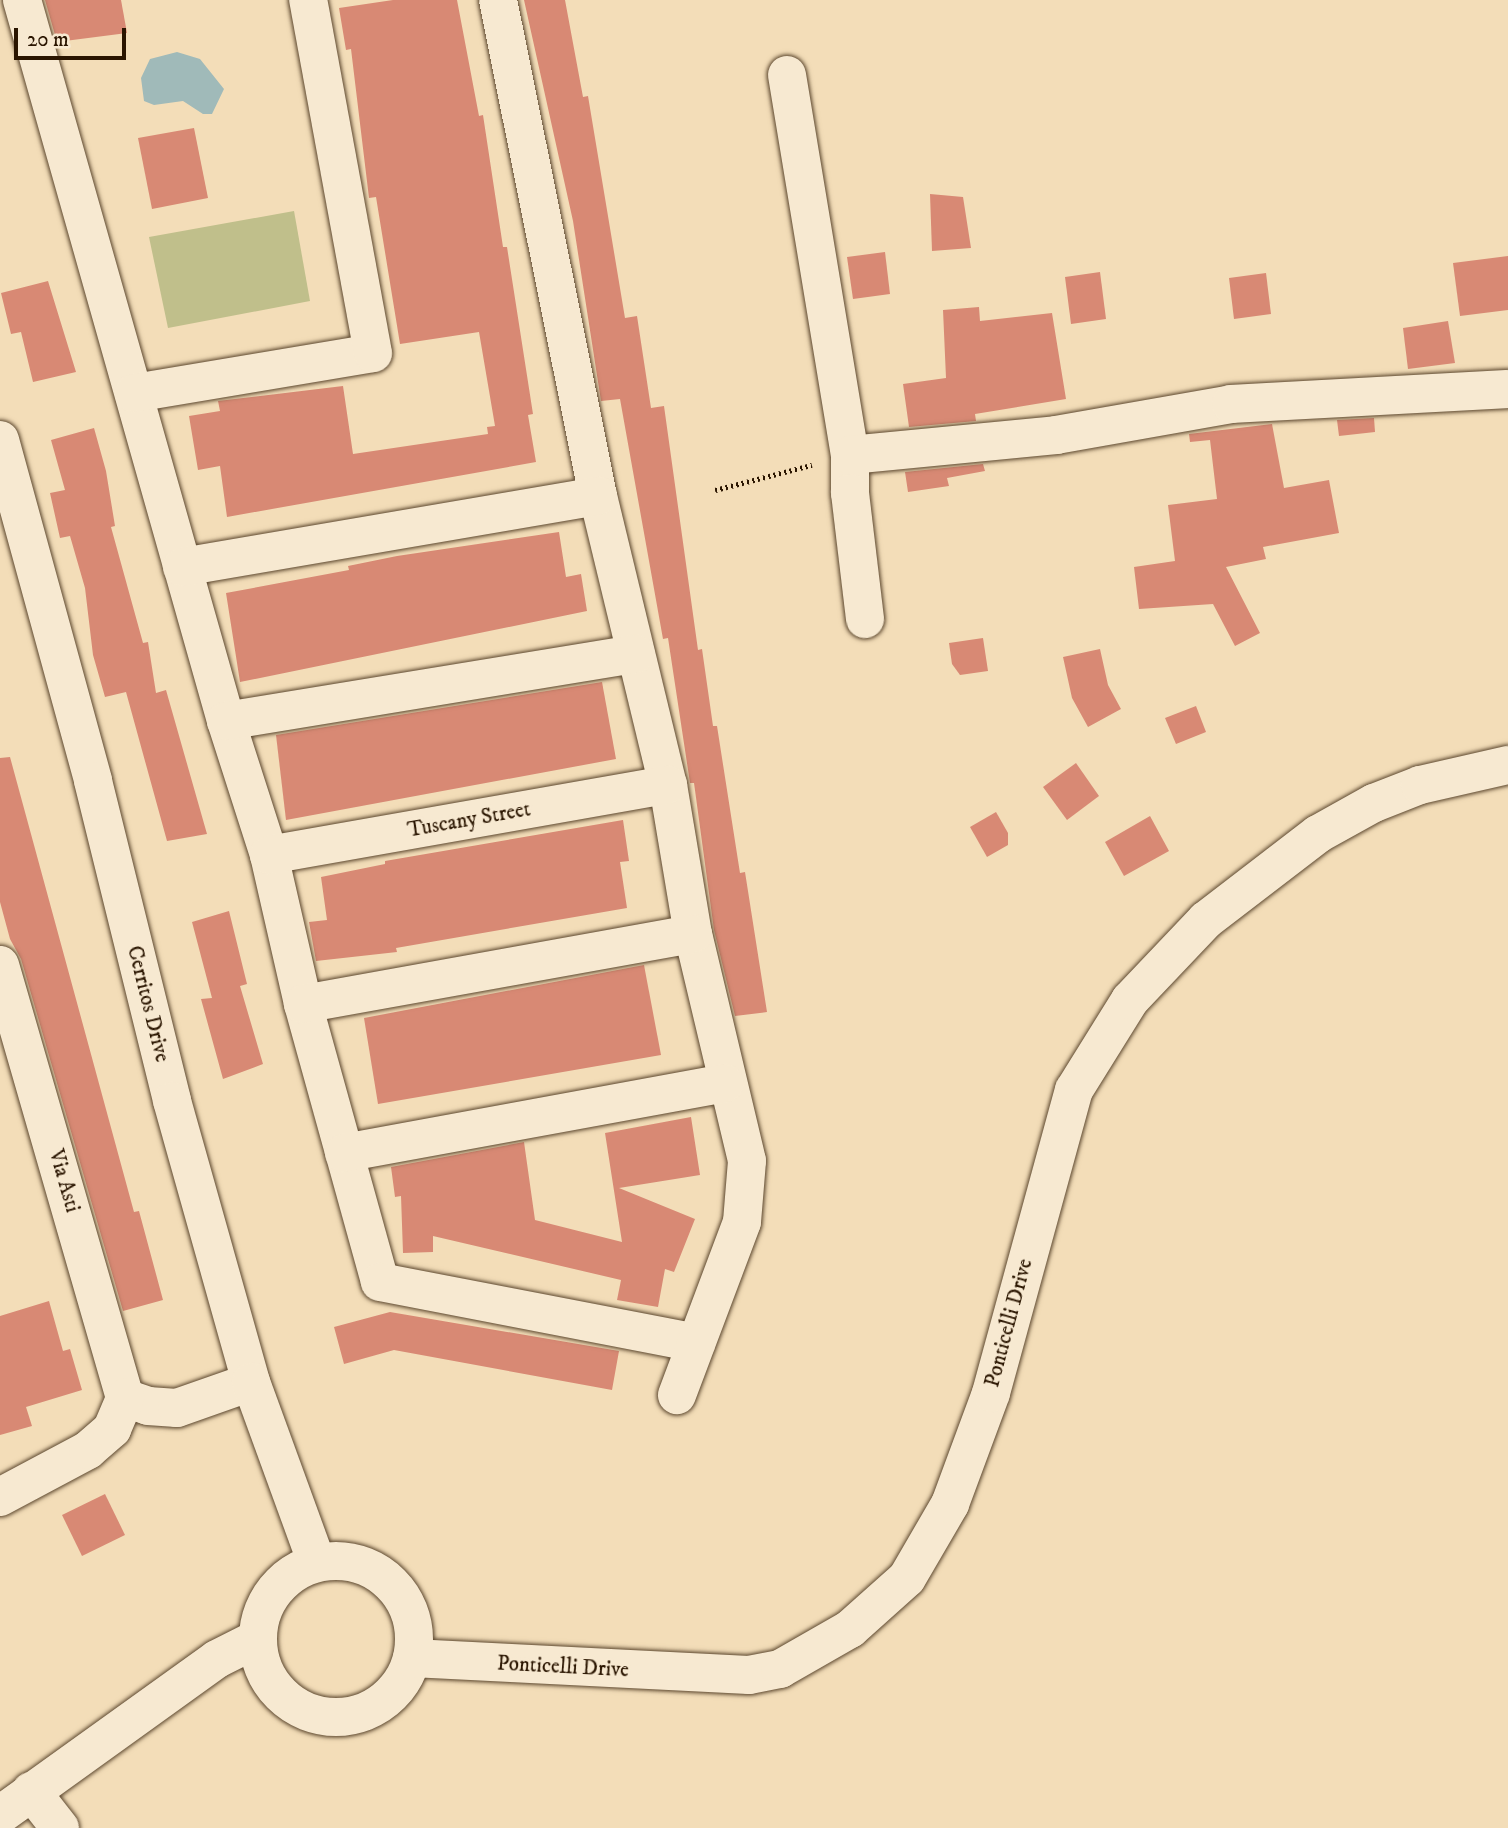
<!DOCTYPE html>
<html>
<head>
<meta charset="utf-8">
<style>
	body { margin:0 }
	#map { position:relative; width:1508px; height:1828px; overflow:hidden; background:#f3ddb8; font-family:"IM FELL DW Pica",serif }
	div>[style] { position:absolute }
	.green>* { inset:0; background:#c0bf8b }
	.water>* { inset:0; background:#a0bab9 }
	.building>* { inset:0; background:#d88974 }
	.path>* { height:4.5px; margin-top:-2.25px; transform-origin:0; background:repeating-linear-gradient(90deg,#2a1500 0 2px,transparent 0 5.5px) }
	.roads { filter:drop-shadow(0 0 2px #5c472e) drop-shadow(0 0 2px #5c472e) }
	.minor>* { height:38px; margin:-19px; padding:0 19px; transform-origin:19px; border-radius:19px; background:#f7e9d1 }
	.tertiary>* { height:38px; margin:-19px; padding:0 19px; transform-origin:19px; border-radius:19px; background:#f7e9d1 }
	.tertiary>.ring { margin:-19px; padding:0; box-sizing:content-box; background:none; border:38px solid #f7e9d1; border-radius:50% }
	span { translate:-50% -50%; white-space:nowrap; text-align:center; line-height:1.15; -webkit-text-stroke:5px #f7e9d1; paint-order:stroke }
	.street-label { font-size:21px; color:#2a1500 }
	.scale { position:absolute; left:14px; top:28px; width:112px; height:32px; box-sizing:border-box; border:4px solid #2a1500; border-top:0; padding-left:9px; font-size:21px; line-height:24px; white-space:nowrap; color:#2a1500; -webkit-text-stroke:5px #f7e9d1; paint-order:stroke }
</style>
</head>
<body>
<div id="map">
	<div class="green">
		<div style="clip-path:polygon(294px 211px,310px 301px,168px 328px,149px 237px)"></div>
	</div>
	<div class="water">
		<div style="clip-path:polygon(177px 52px,200px 59px,224px 89px,212px 114px,203px 114px,183px 101px,154px 105px,144px 101px,141px 78px,150px 59px)"></div>
	</div>
	<div class="building">
		<div style="clip-path:polygon(45px 0,121px 0,127px 33px,57px 42px)"></div>
		<div style="clip-path:polygon(393px 0,457px 0,479px 116px,483px 115px,503px 247px,507px 247px,533px 414px,528px 415px,536px 462px,227px 517px,220px 466px,198px 470px,189px 416px,220px 411px,218px 401px,343px 386px,353px 454px,488px 434px,487px 427px,495px 426px,479px 332px,400px 344px,376px 197px,369px 198px,351px 49px,346px 50px,339px 8px)"></div>
		<div style="clip-path:polygon(524px 0,565px 0,583px 97px,588px 96px,625px 318px,637px 316px,651px 408px,664px 406px,698px 650px,702px 649px,713px 726px,717px 726px,740px 873px,745px 872px,767px 1012px,735px 1016px,714px 930px,694px 783px,690px 783px,668px 638px,663px 639px,620px 399px,601px 401px,573px 221px)"></div>
		<div style="clip-path:polygon(194px 128px,208px 198px,152px 209px,138px 138px)"></div>
		<div style="clip-path:polygon(930px 194px,963px 197px,971px 248px,932px 251px)"></div>
		<div style="clip-path:polygon(885px 252px,890px 294px,853px 299px,847px 257px)"></div>
		<div style="clip-path:polygon(1508px 256px,1508px 310px,1460px 316px,1453px 263px)"></div>
		<div style="clip-path:polygon(1100px 272px,1106px 319px,1071px 324px,1065px 277px)"></div>
		<div style="clip-path:polygon(1266px 273px,1271px 314px,1234px 319px,1229px 278px)"></div>
		<div style="clip-path:polygon(48px 281px,76px 372px,33px 382px,21px 332px,11px 334px,1px 293px)"></div>
		<div style="clip-path:polygon(979px 307px,980px 321px,1052px 313px,1066px 399px,975px 414px,976px 421px,909px 427px,903px 384px,946px 378px,943px 310px)"></div>
		<div style="clip-path:polygon(1448px 321px,1455px 363px,1408px 369px,1403px 328px)"></div>
		<div style="clip-path:polygon(1374px 418px,1375px 432px,1339px 436px,1337px 420px)"></div>
		<div style="clip-path:polygon(1272px 424px,1284px 488px,1329px 480px,1339px 533px,1263px 547px,1266px 559px,1226px 567px,1260px 633px,1235px 646px,1213px 604px,1139px 609px,1134px 567px,1175px 561px,1168px 505px,1217px 499px,1210px 440px,1190px 442px,1189px 434px)"></div>
		<div style="clip-path:polygon(94px 428px,106px 471px,115px 526px,111px 527px,143px 643px,148px 642px,156px 693px,166px 690px,207px 834px,167px 841px,126px 692px,105px 697px,93px 655px,85px 588px,70px 536px,60px 538px,50px 493px,65px 490px,51px 440px)"></div>
		<div style="clip-path:polygon(983px 464px,985px 471px,947px 478px,949px 486px,908px 492px,905px 472px)"></div>
		<div style="clip-path:polygon(559px 532px,566px 577px,581px 574px,587px 611px,240px 682px,226px 593px,349px 570px,348px 566px,397px 556px)"></div>
		<div style="clip-path:polygon(983px 638px,988px 671px,960px 675px,952px 664px,949px 643px)"></div>
		<div style="clip-path:polygon(1100px 649px,1108px 685px,1121px 709px,1088px 727px,1072px 698px,1063px 657px)"></div>
		<div style="clip-path:polygon(602px 682px,616px 759px,286px 820px,276px 735px)"></div>
		<div style="clip-path:polygon(1196px 706px,1206px 732px,1176px 744px,1165px 718px)"></div>
		<div style="clip-path:polygon(10px 757px,134px 1212px,139px 1211px,163px 1300px,123px 1311px,21px 959px,10px 939px,0 902px,0 758px)"></div>
		<div style="clip-path:polygon(1076px 763px,1099px 796px,1067px 820px,1043px 787px)"></div>
		<div style="clip-path:polygon(996px 812px,1008px 833px,1008px 845px,987px 857px,970px 827px)"></div>
		<div style="clip-path:polygon(1150px 816px,1169px 851px,1124px 876px,1105px 842px)"></div>
		<div style="clip-path:polygon(623px 820px,629px 861px,620px 862px,627px 908px,396px 948px,397px 952px,316px 961px,309px 922px,327px 920px,321px 877px,385px 864px,385px 861px)"></div>
		<div style="clip-path:polygon(229px 911px,247px 984px,240px 986px,263px 1064px,223px 1079px,201px 999px,212px 998px,192px 922px)"></div>
		<div style="clip-path:polygon(644px 965px,661px 1055px,378px 1104px,364px 1018px)"></div>
		<div style="clip-path:polygon(691px 1117px,700px 1175px,619px 1188px,695px 1219px,674px 1272px,665px 1269px,658px 1307px,617px 1300px,621px 1280px,433px 1236px,433px 1252px,403px 1253px,401px 1196px,395px 1197px,391px 1167px,524px 1142px,535px 1220px,622px 1242px,605px 1133px)"></div>
		<div style="clip-path:polygon(49px 1301px,63px 1351px,70px 1349px,82px 1390px,26px 1407px,32px 1426px,0 1435px,0 1316px)"></div>
		<div style="clip-path:polygon(390px 1312px,619px 1351px,612px 1390px,394px 1350px,344px 1364px,334px 1327px)"></div>
		<div style="clip-path:polygon(105px 1494px,125px 1535px,82px 1556px,62px 1515px)"></div>
	</div>
	<div class="path">
		<div style="left:715px;top:490px;width:100px;rotate:-14.5deg"></div>
	</div>
	<div class="roads">
		<div class="minor">
			<div style="left:22px;top:0;width:749px;rotate:74.2deg"></div>
			<div style="left:226px;top:721px;width:141px;rotate:72.2deg"></div>
			<div style="left:269px;top:855px;width:153px;rotate:77.1deg"></div>
			<div style="left:303px;top:1004px;width:288px;rotate:74.5deg"></div>
			<div style="left:380px;top:1282px;width:322px;rotate:10.9deg"></div>
			<div style="left:498px;top:0;width:506px;rotate:78.6deg"></div>
			<div style="left:598px;top:496px;width:297px;rotate:76.4deg"></div>
			<div style="left:668px;top:785px;width:151px;rotate:80.5deg"></div>
			<div style="left:693px;top:934px;width:233px;rotate:76.6deg"></div>
			<div style="left:747px;top:1161px;width:61px;rotate:94.7deg"></div>
			<div style="left:742px;top:1222px;width:185px;rotate:110.6deg"></div>
			<div style="left:787px;top:75px;width:385px;rotate:80.6deg"></div>
			<div style="left:850px;top:455px;width:38px;rotate:90deg"></div>
			<div style="left:850px;top:493px;width:127px;rotate:83.2deg"></div>
			<div style="left:134px;top:393px;width:242px;rotate:-9.5deg"></div>
			<div style="left:373px;top:353px;width:359px;rotate:-100.4deg"></div>
			<div style="left:850px;top:455px;width:207px;rotate:-5.5deg"></div>
			<div style="left:1056px;top:435px;width:178px;rotate:-10deg"></div>
			<div style="left:1231px;top:404px;width:277px;rotate:-3.1deg"></div>
			<div style="left:182px;top:567px;width:422px;rotate:-9.7deg"></div>
			<div style="left:226px;top:721px;width:415px;rotate:-9.3deg"></div>
			<div style="left:269px;top:855px;width:405px;rotate:-10deg"></div>
			<div style="left:0;top:965px;width:451px;rotate:73.9deg"></div>
			<div style="left:303px;top:1004px;width:396px;rotate:-10.2deg"></div>
			<div style="left:344px;top:1153px;width:387px;rotate:-10.4deg"></div>
			<div style="left:125px;top:1398px;width:24px;rotate:19deg"></div>
			<div style="left:148px;top:1406px;width:29px;rotate:4deg"></div>
			<div style="left:177px;top:1408px;width:78px;rotate:-19.4deg"></div>
			<div style="left:0;top:1497px;width:100px;rotate:-28.1deg"></div>
			<div style="left:88px;top:1450px;width:32px;rotate:-41deg"></div>
			<div style="left:112px;top:1429px;width:34px;rotate:-67deg"></div>
			<div style="left:31px;top:1791px;width:47px;rotate:51.9deg"></div>
		</div>
		<div class="tertiary">
			<div style="left:0;top:440px;width:353px;rotate:74.7deg"></div>
			<div style="left:93px;top:781px;width:330px;rotate:76.1deg"></div>
			<div style="left:172px;top:1101px;width:292px;rotate:74.3deg"></div>
			<div style="left:251px;top:1382px;width:190px;rotate:70deg"></div>
			<div class="ring" style="left:258px;top:1561px;width:118px;height:118px"></div>
			<div style="left:412px;top:1658px;width:337px;rotate:2.9deg"></div>
			<div style="left:749px;top:1675px;width:32px;rotate:-11deg"></div>
			<div style="left:780px;top:1669px;width:81px;rotate:-29.7deg"></div>
			<div style="left:850px;top:1629px;width:76px;rotate:-41.8deg"></div>
			<div style="left:907px;top:1578px;width:86px;rotate:-59.8deg"></div>
			<div style="left:950px;top:1504px;width:118px;rotate:-69.7deg"></div>
			<div style="left:991px;top:1393px;width:314px;rotate:-74.7deg"></div>
			<div style="left:1074px;top:1090px;width:106px;rotate:-58.1deg"></div>
			<div style="left:1130px;top:1000px;width:110px;rotate:-46.5deg"></div>
			<div style="left:1206px;top:920px;width:141px;rotate:-37.5deg"></div>
			<div style="left:1318px;top:834px;width:64px;rotate:-29deg"></div>
			<div style="left:1374px;top:803px;width:49px;rotate:-21.4deg"></div>
			<div style="left:1420px;top:785px;width:90px;rotate:-12.8deg"></div>
			<div style="left:0;top:1815px;width:267px;rotate:-35.7deg"></div>
			<div style="left:217px;top:1659px;width:45px;rotate:-26.6deg"></div>
		</div>
	</div>
	<div class="street-label">
		<span style="left:469px;top:820px;rotate:-10deg">Tuscany Street</span>
		<span style="left:148px;top:1004px;rotate:76deg">Cerritos Drive</span>
		<span style="left:64px;top:1181px;rotate:74deg">Via Asti</span>
		<span style="left:1009px;top:1323px;rotate:-75deg">Ponticelli Drive</span>
		<span style="left:563px;top:1667px;rotate:3deg">Ponticelli Drive</span>
	</div>
	<div class="scale">20 m</div>
</div>
</body>
</html>
